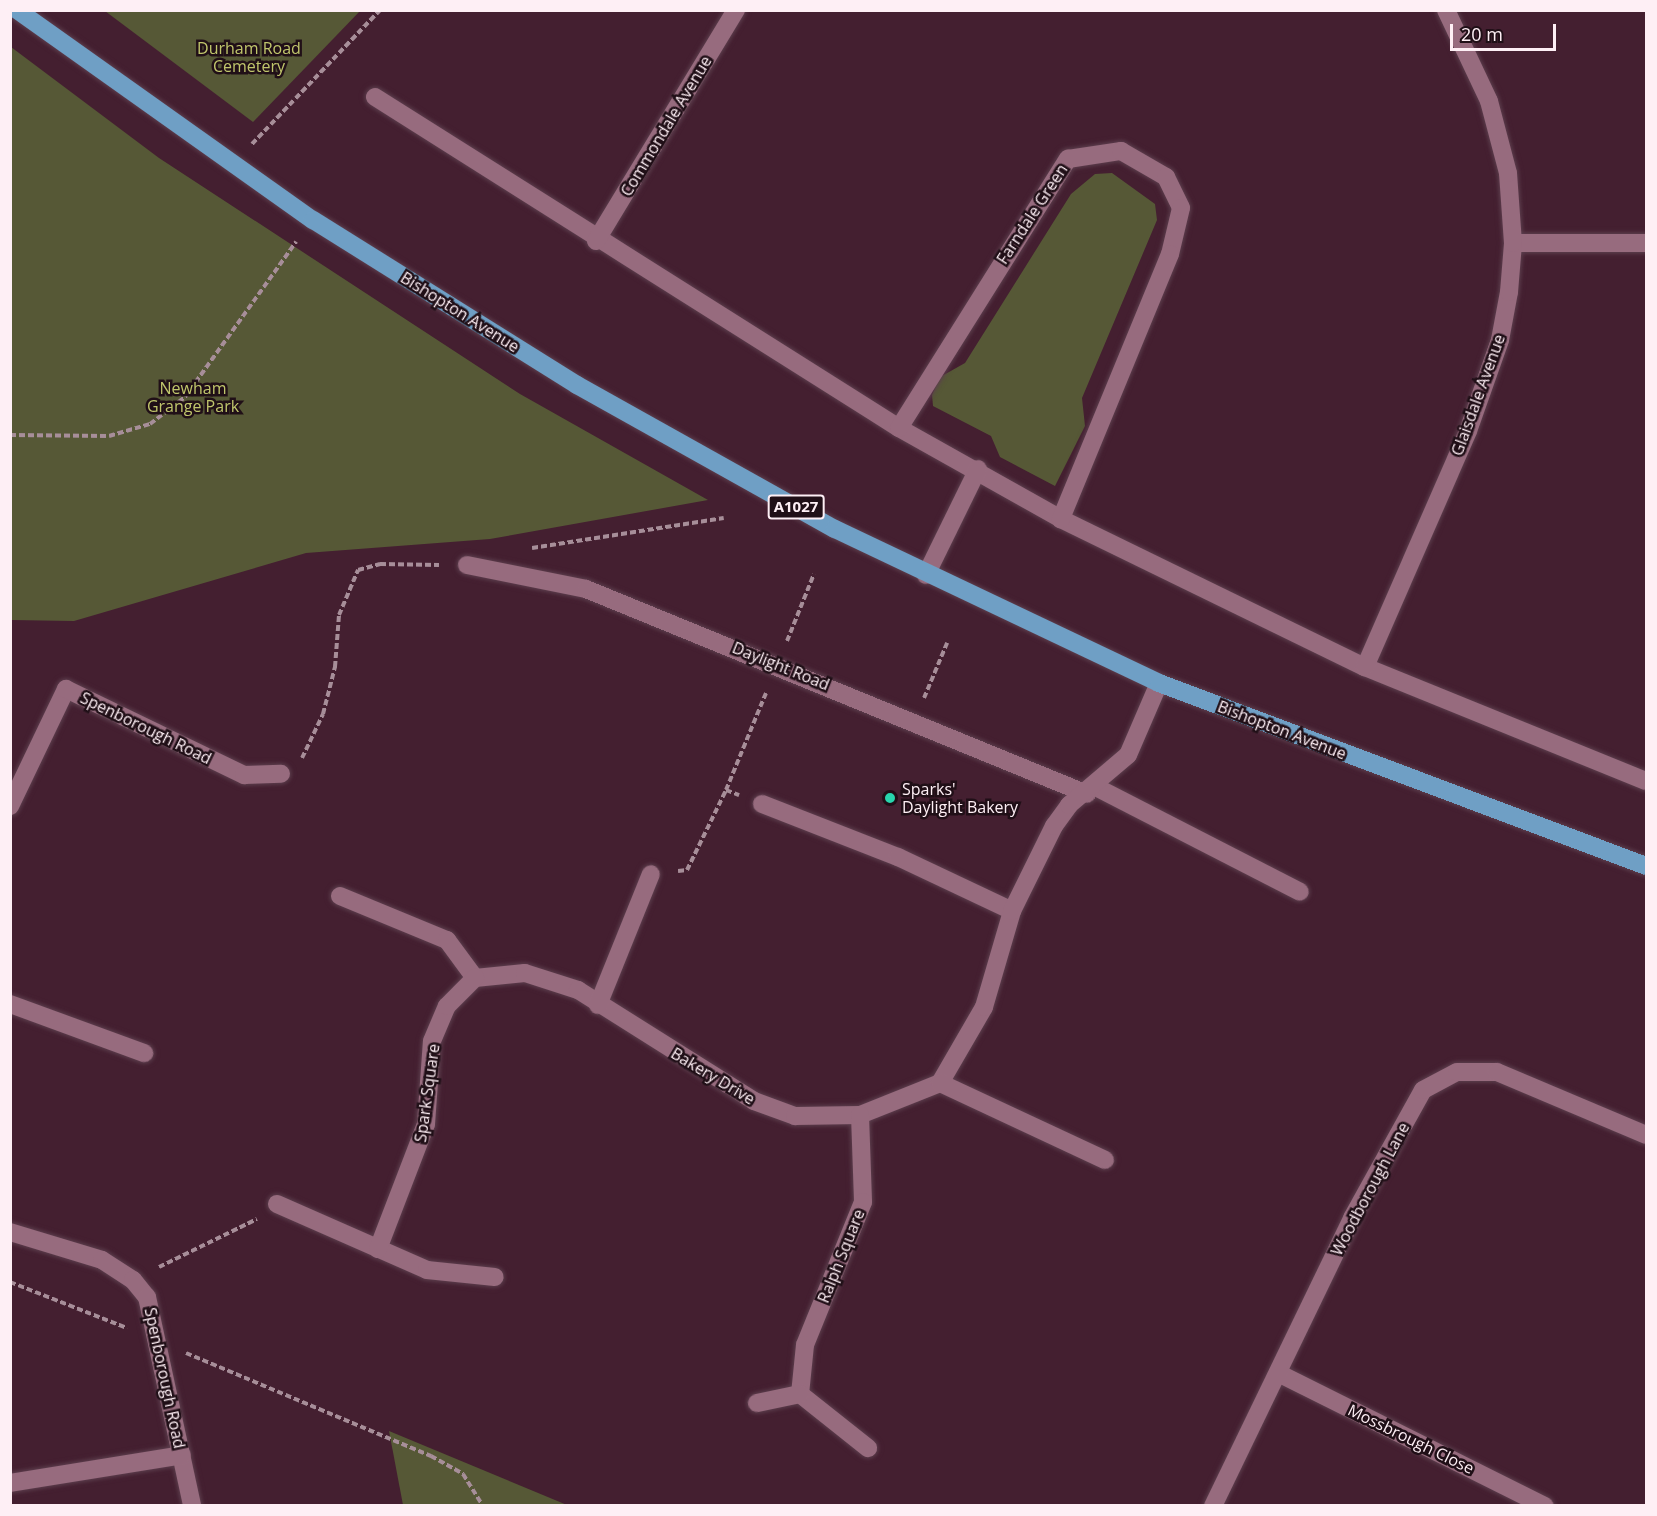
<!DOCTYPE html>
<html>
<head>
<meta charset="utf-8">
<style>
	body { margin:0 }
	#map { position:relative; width:1657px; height:1516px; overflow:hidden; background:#441f30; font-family:"Open Sans",sans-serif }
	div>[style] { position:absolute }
	.green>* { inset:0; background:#565836 }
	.path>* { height:4px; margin-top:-2px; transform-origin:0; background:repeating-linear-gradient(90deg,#a78e99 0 6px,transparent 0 9px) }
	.roads { filter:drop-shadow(0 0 2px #5c3e4d) drop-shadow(0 0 2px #5c3e4d) }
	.minor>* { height:18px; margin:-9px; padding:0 9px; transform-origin:9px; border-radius:9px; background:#976b7e }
	.major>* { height:18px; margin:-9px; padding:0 9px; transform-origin:9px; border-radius:9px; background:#6f9fc5 }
	.dots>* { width:16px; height:16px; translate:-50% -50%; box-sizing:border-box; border:3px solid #200f17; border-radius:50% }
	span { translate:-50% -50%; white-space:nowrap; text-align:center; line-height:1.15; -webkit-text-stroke:5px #200f17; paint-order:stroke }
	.shield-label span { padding:2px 4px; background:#200f17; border:2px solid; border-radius:4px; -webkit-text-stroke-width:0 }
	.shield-label { font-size:15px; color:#feeff5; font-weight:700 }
	.park-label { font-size:16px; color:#c0c66c }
	.street-label { font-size:16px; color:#feeff5 }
	.poi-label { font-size:16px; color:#feeff5 }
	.left { translate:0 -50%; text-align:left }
	.frame { position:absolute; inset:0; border:12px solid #feeff5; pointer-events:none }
	.scale { position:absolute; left:1450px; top:24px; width:106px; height:27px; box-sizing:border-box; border:3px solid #feeff5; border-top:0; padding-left:8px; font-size:18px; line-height:21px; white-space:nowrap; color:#feeff5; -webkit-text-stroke:4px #200f17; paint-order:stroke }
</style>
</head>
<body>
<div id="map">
	<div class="green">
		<div style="clip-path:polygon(105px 11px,360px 11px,253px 122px)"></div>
		<div style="clip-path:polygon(11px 47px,159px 158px,520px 394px,708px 500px,490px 539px,306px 553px,74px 621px,11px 620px)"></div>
		<div style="clip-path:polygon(1112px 173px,1155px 204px,1157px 220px,1082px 398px,1085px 426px,1055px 486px,1000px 457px,991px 436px,933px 406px,932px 395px,940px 377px,965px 363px,1071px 194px,1095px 174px)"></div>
		<div style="clip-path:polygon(389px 1431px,567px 1505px,403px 1505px)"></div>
	</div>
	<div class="path">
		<div style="left:252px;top:144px;width:185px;rotate:-46.3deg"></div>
		<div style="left:10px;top:435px;width:99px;rotate:0.6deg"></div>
		<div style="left:109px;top:436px;width:43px;rotate:-16.3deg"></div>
		<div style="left:150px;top:424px;width:44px;rotate:-37.6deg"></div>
		<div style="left:185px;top:397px;width:191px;rotate:-54.4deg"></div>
		<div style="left:532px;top:548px;width:194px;rotate:-8.9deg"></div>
		<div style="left:787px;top:641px;width:72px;rotate:-68.1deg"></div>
		<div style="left:924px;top:698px;width:60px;rotate:-67.3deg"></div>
		<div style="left:302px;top:758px;width:49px;rotate:-64.5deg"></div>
		<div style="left:323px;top:714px;width:49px;rotate:-75.7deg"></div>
		<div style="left:335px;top:667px;width:52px;rotate:-85.6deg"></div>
		<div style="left:339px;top:615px;width:49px;rotate:-67.1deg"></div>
		<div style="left:358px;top:570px;width:23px;rotate:-15deg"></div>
		<div style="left:380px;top:564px;width:59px;rotate:1deg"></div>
		<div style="left:726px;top:790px;width:14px;rotate:21deg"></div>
		<div style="left:678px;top:871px;width:9px;rotate:-6deg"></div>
		<div style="left:687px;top:870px;width:89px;rotate:-64deg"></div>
		<div style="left:726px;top:790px;width:105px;rotate:-67.6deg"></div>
		<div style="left:159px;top:1267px;width:109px;rotate:-26.1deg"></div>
		<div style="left:10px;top:1282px;width:126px;rotate:21.5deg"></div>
		<div style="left:186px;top:1353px;width:266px;rotate:22.8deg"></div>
		<div style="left:431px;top:1456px;width:37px;rotate:29deg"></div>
		<div style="left:463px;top:1474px;width:38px;rotate:58deg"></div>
	</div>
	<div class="roads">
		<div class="minor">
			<div style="left:375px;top:97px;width:620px;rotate:32.28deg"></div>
			<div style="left:899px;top:428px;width:186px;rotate:29.3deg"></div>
			<div style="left:1061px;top:519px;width:338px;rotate:26deg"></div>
			<div style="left:1365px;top:667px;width:303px;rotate:22.1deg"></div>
			<div style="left:596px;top:241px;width:270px;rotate:-58.8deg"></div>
			<div style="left:1513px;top:243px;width:133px"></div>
			<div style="left:899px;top:428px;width:318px;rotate:-57.9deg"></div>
			<div style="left:1068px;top:159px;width:54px;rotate:-8.6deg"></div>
			<div style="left:1121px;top:151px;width:52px;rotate:30deg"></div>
			<div style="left:1166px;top:177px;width:34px;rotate:64deg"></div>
			<div style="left:1181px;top:208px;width:47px;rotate:103.4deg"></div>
			<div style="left:1170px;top:254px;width:287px;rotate:112.4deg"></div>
			<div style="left:467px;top:565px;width:121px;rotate:11.4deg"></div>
			<div style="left:586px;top:589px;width:541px;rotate:22.25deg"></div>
			<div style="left:926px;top:575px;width:118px;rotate:-63.9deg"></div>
			<div style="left:1365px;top:667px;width:257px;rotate:-66.4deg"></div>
			<div style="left:1468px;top:431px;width:96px;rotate:-70.6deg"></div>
			<div style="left:1500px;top:340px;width:49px;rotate:-79.4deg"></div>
			<div style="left:1509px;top:292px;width:49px;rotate:-85.3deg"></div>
			<div style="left:1513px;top:243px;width:70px;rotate:-94.1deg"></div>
			<div style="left:1508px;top:173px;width:74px;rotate:-104.8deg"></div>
			<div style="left:1489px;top:101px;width:101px;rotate:-115.3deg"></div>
			<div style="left:1096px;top:787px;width:229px;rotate:27.2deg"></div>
			<div style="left:762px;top:804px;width:146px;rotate:21.3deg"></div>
			<div style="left:898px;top:857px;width:126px;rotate:25.3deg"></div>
			<div style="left:10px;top:806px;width:130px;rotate:-64.4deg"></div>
			<div style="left:66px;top:689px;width:198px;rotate:25.8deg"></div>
			<div style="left:244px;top:775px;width:37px;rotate:-2deg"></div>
			<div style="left:340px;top:896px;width:116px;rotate:22.4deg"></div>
			<div style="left:447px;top:940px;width:47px;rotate:53.6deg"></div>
			<div style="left:475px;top:978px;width:50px;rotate:-5.7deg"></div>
			<div style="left:525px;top:973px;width:56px;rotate:17.8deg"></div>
			<div style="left:578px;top:990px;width:208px;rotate:32.2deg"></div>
			<div style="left:754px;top:1101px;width:44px;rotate:20.1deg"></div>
			<div style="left:795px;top:1116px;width:65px;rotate:-0.9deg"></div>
			<div style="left:860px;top:1115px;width:86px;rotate:-21.8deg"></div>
			<div style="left:940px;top:1083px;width:88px;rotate:-59.9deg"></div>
			<div style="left:984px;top:1007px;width:100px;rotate:-73.7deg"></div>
			<div style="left:1012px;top:911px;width:95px;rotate:-63.7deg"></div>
			<div style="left:1054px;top:826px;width:26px;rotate:-54deg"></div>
			<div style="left:1069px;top:805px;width:77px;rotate:-40.3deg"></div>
			<div style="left:1128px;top:755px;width:78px;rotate:-66.7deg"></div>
			<div style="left:10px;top:1004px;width:143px;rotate:20.1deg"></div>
			<div style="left:598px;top:1005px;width:141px;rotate:-68deg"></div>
			<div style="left:940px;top:1083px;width:182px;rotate:25deg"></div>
			<div style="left:860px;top:1115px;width:87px;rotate:88deg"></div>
			<div style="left:863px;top:1202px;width:154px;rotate:112.1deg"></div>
			<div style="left:805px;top:1345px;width:49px;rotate:95.8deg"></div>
			<div style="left:800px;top:1394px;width:87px;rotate:38.5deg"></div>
			<div style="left:277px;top:1204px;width:164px;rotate:23.7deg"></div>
			<div style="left:427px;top:1270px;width:68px;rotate:5.9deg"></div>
			<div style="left:10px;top:1232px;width:96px;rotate:16.9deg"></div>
			<div style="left:102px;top:1260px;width:37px;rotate:33deg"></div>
			<div style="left:133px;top:1280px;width:22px;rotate:51deg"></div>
			<div style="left:147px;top:1297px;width:214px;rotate:77.8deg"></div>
			<div style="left:378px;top:1249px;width:134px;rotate:-69deg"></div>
			<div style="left:426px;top:1124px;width:83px;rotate:-85.9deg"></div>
			<div style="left:432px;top:1041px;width:38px;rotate:-67deg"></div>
			<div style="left:447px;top:1006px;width:40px;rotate:-45deg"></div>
			<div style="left:1278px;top:1373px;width:298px;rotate:26.5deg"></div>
			<div style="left:757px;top:1403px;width:44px;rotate:-11.8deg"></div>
			<div style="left:10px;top:1483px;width:174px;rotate:-9.2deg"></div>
			<div style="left:1213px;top:1506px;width:320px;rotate:-64.2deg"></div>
			<div style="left:1352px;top:1218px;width:146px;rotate:-61deg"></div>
			<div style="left:1423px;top:1090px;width:38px;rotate:-28deg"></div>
			<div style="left:1457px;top:1072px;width:40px"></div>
			<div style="left:1497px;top:1072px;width:162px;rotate:22.9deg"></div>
		</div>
		<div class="major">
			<div style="left:17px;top:10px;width:363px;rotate:35.4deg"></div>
			<div style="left:313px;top:220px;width:311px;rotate:32deg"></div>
			<div style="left:577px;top:385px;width:295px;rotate:29.2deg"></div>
			<div style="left:835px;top:529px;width:359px;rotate:25.4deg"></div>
			<div style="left:1159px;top:683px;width:520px;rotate:20.59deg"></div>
		</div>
	</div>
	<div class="dots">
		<div style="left:890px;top:798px;background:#28d5ad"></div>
	</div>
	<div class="shield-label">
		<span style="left:796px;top:507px">A1027</span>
	</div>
	<div class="park-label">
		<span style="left:249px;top:57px">Durham Road<br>Cemetery</span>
		<span style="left:193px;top:397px">Newham<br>Grange Park</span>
	</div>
	<div class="street-label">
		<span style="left:666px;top:126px;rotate:-59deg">Commondale Avenue</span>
		<span style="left:1032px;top:214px;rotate:-57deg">Farndale Green</span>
		<span style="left:460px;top:312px;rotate:32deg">Bishopton Avenue</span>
		<span style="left:1478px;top:395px;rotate:-70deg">Glaisdale Avenue</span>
		<span style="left:781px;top:666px;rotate:22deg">Daylight Road</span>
		<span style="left:146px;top:728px;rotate:26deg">Spenborough Road</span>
		<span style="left:1282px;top:730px;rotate:21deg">Bishopton Avenue</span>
		<span style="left:713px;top:1076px;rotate:31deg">Bakery Drive</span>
		<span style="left:427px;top:1093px;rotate:-82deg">Spark Square</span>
		<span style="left:1370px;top:1189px;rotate:-62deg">Woodborough Lane</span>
		<span style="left:841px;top:1256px;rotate:-68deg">Ralph Square</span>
		<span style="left:165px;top:1378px;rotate:78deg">Spenborough Road</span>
		<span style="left:1411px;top:1439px;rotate:26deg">Mossbrough Close</span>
	</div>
	<div class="poi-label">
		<span class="left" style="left:902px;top:798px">Sparks'<br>Daylight Bakery</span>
	</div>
	<div class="frame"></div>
	<div class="scale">20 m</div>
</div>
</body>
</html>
